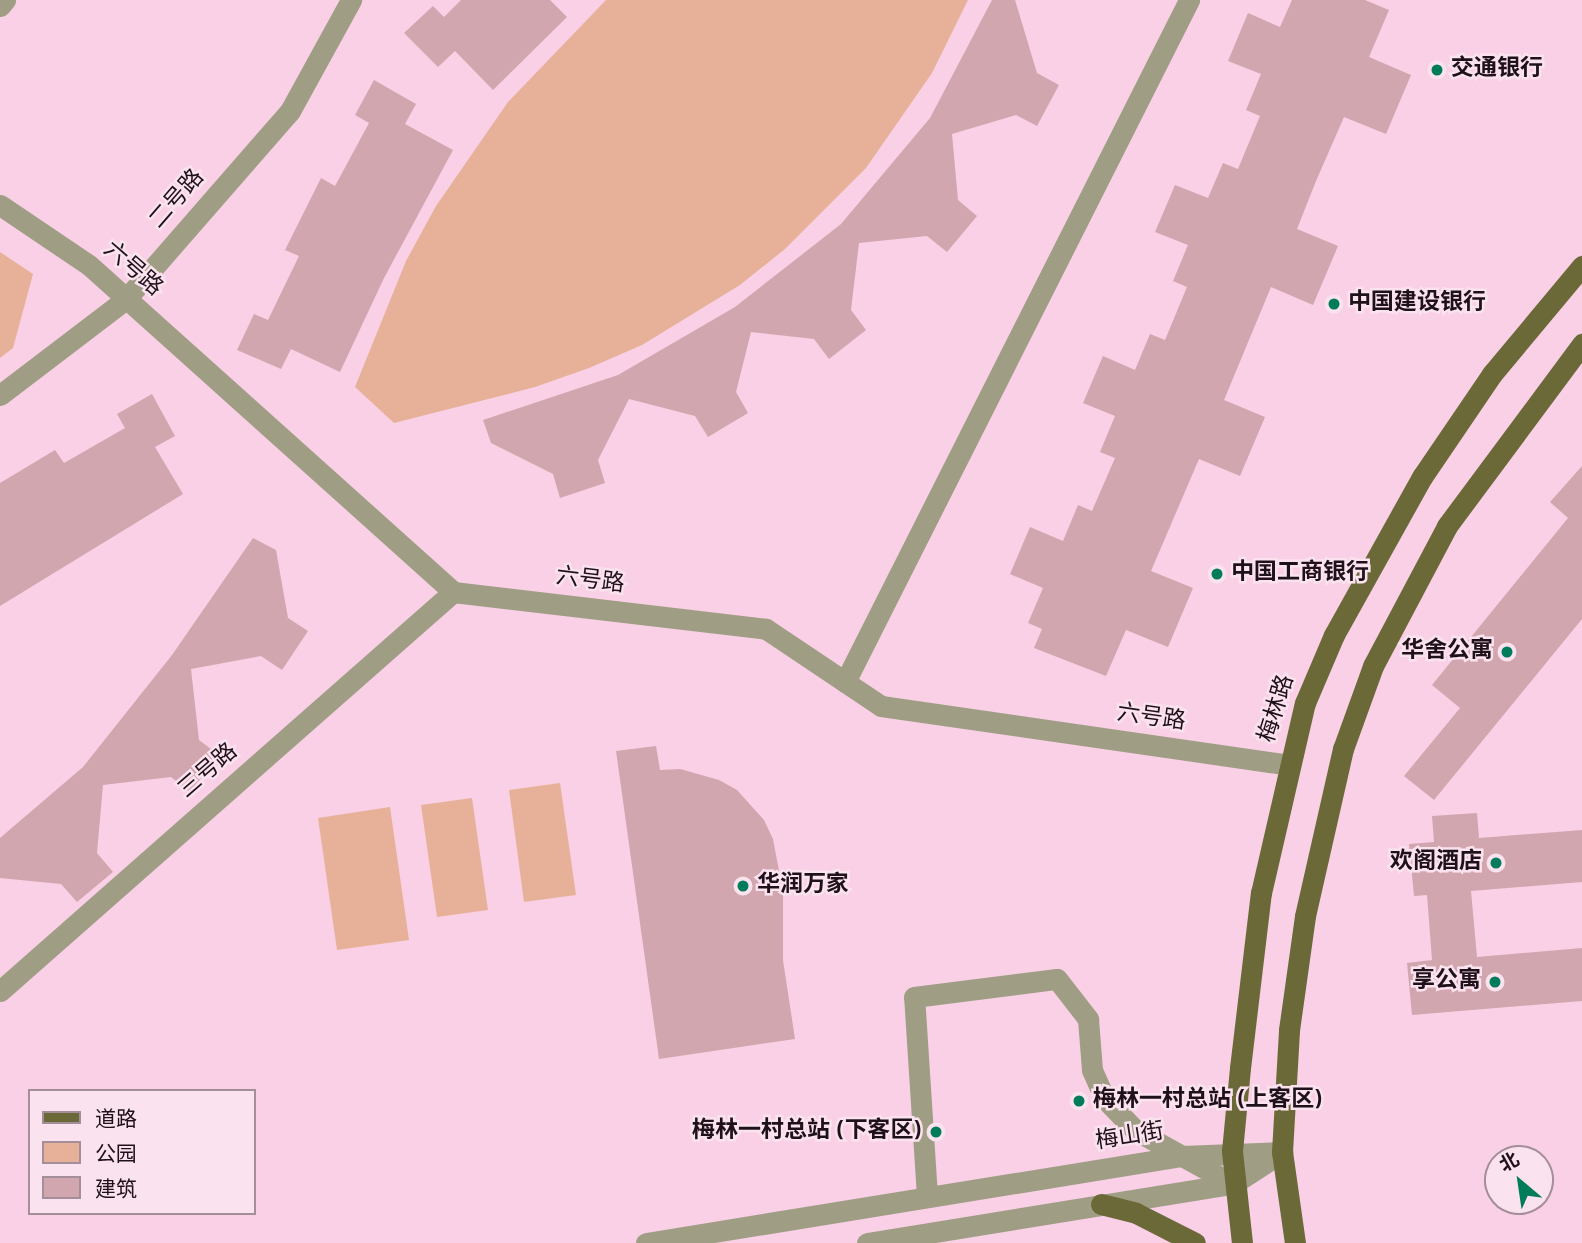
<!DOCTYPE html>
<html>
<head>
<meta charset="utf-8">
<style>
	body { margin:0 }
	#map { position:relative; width:1582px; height:1243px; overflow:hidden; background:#f9d0e5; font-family:Overpass,"Noto Sans SC",sans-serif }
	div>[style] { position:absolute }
	.green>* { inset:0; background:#e7b199 }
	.building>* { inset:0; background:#d2a6ae }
	.minor>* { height:21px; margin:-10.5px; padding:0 10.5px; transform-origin:10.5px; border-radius:10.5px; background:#9f9e85 }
	.major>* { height:21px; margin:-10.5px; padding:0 10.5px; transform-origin:10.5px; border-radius:10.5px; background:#6c6939 }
	.dots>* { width:19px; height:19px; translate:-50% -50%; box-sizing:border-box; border:4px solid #fbe2ef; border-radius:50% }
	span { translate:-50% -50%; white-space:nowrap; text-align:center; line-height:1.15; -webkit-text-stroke:5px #fbe2ef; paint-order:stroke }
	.poi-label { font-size:23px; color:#1f1119; font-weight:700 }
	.left { translate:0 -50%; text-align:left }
	.right { translate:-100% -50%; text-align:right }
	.street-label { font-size:23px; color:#1f1119 }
	.legend { position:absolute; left:28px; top:1089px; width:228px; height:126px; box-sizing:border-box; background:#fbe2ef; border:2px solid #a38e99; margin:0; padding:9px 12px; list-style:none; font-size:21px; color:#1f1119 }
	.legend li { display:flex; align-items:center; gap:14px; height:35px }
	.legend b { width:35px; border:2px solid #a38e99 }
	.north { position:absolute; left:1484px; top:1145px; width:70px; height:70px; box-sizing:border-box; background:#fbe2ef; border:2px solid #a38e99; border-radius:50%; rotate:331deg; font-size:19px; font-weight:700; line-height:28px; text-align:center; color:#1f1119 }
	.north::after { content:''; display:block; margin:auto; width:24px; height:32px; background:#017c5a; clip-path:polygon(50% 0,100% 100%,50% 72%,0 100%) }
</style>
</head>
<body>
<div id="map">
	<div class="green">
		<div style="clip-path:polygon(606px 0,968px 0,932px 73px,866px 168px,785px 249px,740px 285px,642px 345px,589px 368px,535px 387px,394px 423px,355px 387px,406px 261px,436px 206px,508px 102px)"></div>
		<div style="clip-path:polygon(0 252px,33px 274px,13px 348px,0 358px)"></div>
		<div style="clip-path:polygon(560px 783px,576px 895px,524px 902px,509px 790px)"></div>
		<div style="clip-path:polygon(472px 798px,488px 910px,437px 917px,421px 805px)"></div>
		<div style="clip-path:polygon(390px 807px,409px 940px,337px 950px,318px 818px)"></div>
	</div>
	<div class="building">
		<div style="clip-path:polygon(461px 0,550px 0,567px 17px,493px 90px,455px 51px,438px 67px,404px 33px,433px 6px,444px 17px)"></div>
		<div style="clip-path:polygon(992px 0,1015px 0,1037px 73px,1059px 85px,1037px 126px,1016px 115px,952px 134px,958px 200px,977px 216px,947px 252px,927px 236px,859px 243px,851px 310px,866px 330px,829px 359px,814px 339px,751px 332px,736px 392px,748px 413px,708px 437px,695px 416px,629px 399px,598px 460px,605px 483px,560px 498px,553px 474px,491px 443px,483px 420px,618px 375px,735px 307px,841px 224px,930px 118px)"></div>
		<div style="clip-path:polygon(1292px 0,1365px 0,1389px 10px,1369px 57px,1411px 75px,1386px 134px,1344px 117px,1316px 181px,1297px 229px,1338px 246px,1313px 305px,1271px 287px,1224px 400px,1265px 417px,1240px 476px,1199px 459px,1151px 571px,1193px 588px,1168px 647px,1126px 630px,1106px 676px,1034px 648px,1042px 629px,1028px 623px,1043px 588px,1010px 574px,1030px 527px,1063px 541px,1078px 505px,1092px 511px,1115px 458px,1100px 452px,1115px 416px,1083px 403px,1103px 356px,1135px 370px,1150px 334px,1165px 340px,1187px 287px,1173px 281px,1188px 245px,1155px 232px,1175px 185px,1208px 198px,1223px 163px,1238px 169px,1260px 116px,1246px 110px,1261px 74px,1228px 61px,1248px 13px,1280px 27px)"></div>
		<div style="clip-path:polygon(374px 80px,416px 104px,405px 124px,453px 150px,384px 278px,340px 372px,291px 349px,281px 369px,237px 350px,254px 314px,268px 320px,299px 256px,285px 250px,321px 178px,335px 186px,369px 123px,355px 115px)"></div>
		<div style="clip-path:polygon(152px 394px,175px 436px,155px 447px,183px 494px,0 606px,0 483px,55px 450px,64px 463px,125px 428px,117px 414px)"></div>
		<div style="clip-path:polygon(1582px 466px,1582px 619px,1434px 800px,1404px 776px,1460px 708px,1432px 685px,1568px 518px,1550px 502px)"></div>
		<div style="clip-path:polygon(253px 538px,276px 550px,288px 618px,308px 631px,282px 670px,261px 656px,191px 669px,199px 740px,219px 755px,190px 792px,171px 777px,103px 785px,97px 853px,113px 872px,77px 902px,61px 884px,0 878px,0 838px,83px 767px,172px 655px)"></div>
		<div style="clip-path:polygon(656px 746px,660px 770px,680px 769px,719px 780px,737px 790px,764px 820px,773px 839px,783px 892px,783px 960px,795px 1039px,659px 1059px,616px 751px)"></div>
		<div style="clip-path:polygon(1477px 813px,1479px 838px,1582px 830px,1582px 882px,1471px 891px,1477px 957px,1582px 948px,1582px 1001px,1412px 1015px,1407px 963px,1432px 960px,1427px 895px,1414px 896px,1409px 844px,1434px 842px,1432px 816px)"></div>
	</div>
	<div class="minor">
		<div style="left:0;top:6px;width:8px;rotate:-50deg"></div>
		<div style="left:0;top:205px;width:107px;rotate:34deg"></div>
		<div style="left:89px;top:265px;width:489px;rotate:41.9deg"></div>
		<div style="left:453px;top:592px;width:315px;rotate:6.7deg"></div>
		<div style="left:766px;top:629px;width:138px;rotate:33.8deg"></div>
		<div style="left:881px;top:706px;width:412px;rotate:8.2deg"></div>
		<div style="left:0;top:395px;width:158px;rotate:-37.3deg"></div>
		<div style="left:126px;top:299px;width:249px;rotate:-48.9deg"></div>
		<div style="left:290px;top:111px;width:127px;rotate:-61.2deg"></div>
		<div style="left:845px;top:682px;width:764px;rotate:-63.23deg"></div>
		<div style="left:0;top:991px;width:604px;rotate:-41.37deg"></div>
		<div style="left:927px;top:1196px;width:199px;rotate:-93.7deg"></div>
		<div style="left:914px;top:997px;width:144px;rotate:-7.2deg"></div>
		<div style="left:1057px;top:979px;width:51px;rotate:52.2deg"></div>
		<div style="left:1088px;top:1019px;width:51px;rotate:85.5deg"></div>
		<div style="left:1092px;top:1070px;width:32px;rotate:66deg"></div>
		<div style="left:1105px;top:1099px;width:43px;rotate:45.9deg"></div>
		<div style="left:1135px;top:1130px;width:112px;rotate:28.9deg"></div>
		<div style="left:646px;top:1243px;width:543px;rotate:-9.22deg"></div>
		<div style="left:1182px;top:1156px;width:100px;rotate:-2.3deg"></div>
		<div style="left:867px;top:1243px;width:371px;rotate:-9.2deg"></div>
		<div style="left:1233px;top:1184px;width:59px;rotate:-33.1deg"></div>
	</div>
	<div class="major">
		<div style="left:1101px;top:1204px;width:36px;rotate:14deg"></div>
		<div style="left:1136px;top:1213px;width:66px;rotate:27deg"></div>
		<div style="left:1242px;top:1243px;width:93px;rotate:-96.2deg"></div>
		<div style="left:1232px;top:1151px;width:83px;rotate:-84.5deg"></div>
		<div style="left:1240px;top:1068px;width:176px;rotate:-83.2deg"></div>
		<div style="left:1261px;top:893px;width:195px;rotate:-77deg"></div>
		<div style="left:1305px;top:703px;width:74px;rotate:-66.9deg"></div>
		<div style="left:1334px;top:635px;width:181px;rotate:-60.9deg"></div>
		<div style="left:1422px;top:477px;width:125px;rotate:-55.8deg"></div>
		<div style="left:1492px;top:374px;width:141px;rotate:-50.2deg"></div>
		<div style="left:1295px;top:1243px;width:92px;rotate:-98.1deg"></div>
		<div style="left:1282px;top:1152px;width:122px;rotate:-86.7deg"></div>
		<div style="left:1289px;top:1030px;width:115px;rotate:-82deg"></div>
		<div style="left:1305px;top:916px;width:171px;rotate:-77.2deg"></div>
		<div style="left:1343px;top:749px;width:88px;rotate:-70.1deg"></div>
		<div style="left:1373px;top:666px;width:158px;rotate:-62.1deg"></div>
		<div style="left:1447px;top:526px;width:227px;rotate:-53.4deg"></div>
	</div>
	<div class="dots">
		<div style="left:1437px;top:70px;background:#017c5a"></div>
		<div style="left:1334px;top:304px;background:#017c5a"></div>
		<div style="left:1217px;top:574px;background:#017c5a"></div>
		<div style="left:1507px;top:652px;background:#017c5a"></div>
		<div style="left:1496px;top:863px;background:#017c5a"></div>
		<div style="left:743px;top:886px;background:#017c5a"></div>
		<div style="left:1495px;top:982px;background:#017c5a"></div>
		<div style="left:1079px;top:1101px;background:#017c5a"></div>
		<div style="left:936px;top:1132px;background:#017c5a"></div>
	</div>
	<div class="poi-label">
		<span class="left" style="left:1451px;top:70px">交通银行</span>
		<span class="left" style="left:1348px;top:304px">中国建设银行</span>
		<span class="left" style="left:1231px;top:574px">中国工商银行</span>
		<span class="right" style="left:1493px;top:652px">华舍公寓</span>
		<span class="right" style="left:1482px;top:863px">欢阁酒店</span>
		<span class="left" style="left:757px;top:886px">华润万家</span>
		<span class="right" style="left:1481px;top:982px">享公寓</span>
		<span class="left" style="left:1093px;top:1101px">梅林一村总站 (上客区)</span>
		<span class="right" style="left:922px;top:1132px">梅林一村总站 (下客区)</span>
	</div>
	<div class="street-label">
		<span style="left:178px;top:200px;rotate:-49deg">二号路</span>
		<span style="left:132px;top:270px;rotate:41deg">六号路</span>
		<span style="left:590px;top:582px;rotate:7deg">六号路</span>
		<span style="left:1278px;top:709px;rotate:-73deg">梅林路</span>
		<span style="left:1151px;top:719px;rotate:8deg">六号路</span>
		<span style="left:209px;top:772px;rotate:-41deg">三号路</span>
		<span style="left:1130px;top:1138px;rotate:-9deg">梅山街</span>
	</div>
	<ul class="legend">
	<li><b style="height:9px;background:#6c6939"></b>道路</li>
	<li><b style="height:19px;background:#e7b199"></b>公园</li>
	<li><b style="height:19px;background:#d2a6ae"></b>建筑</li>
	</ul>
	<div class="north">北</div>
</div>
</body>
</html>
